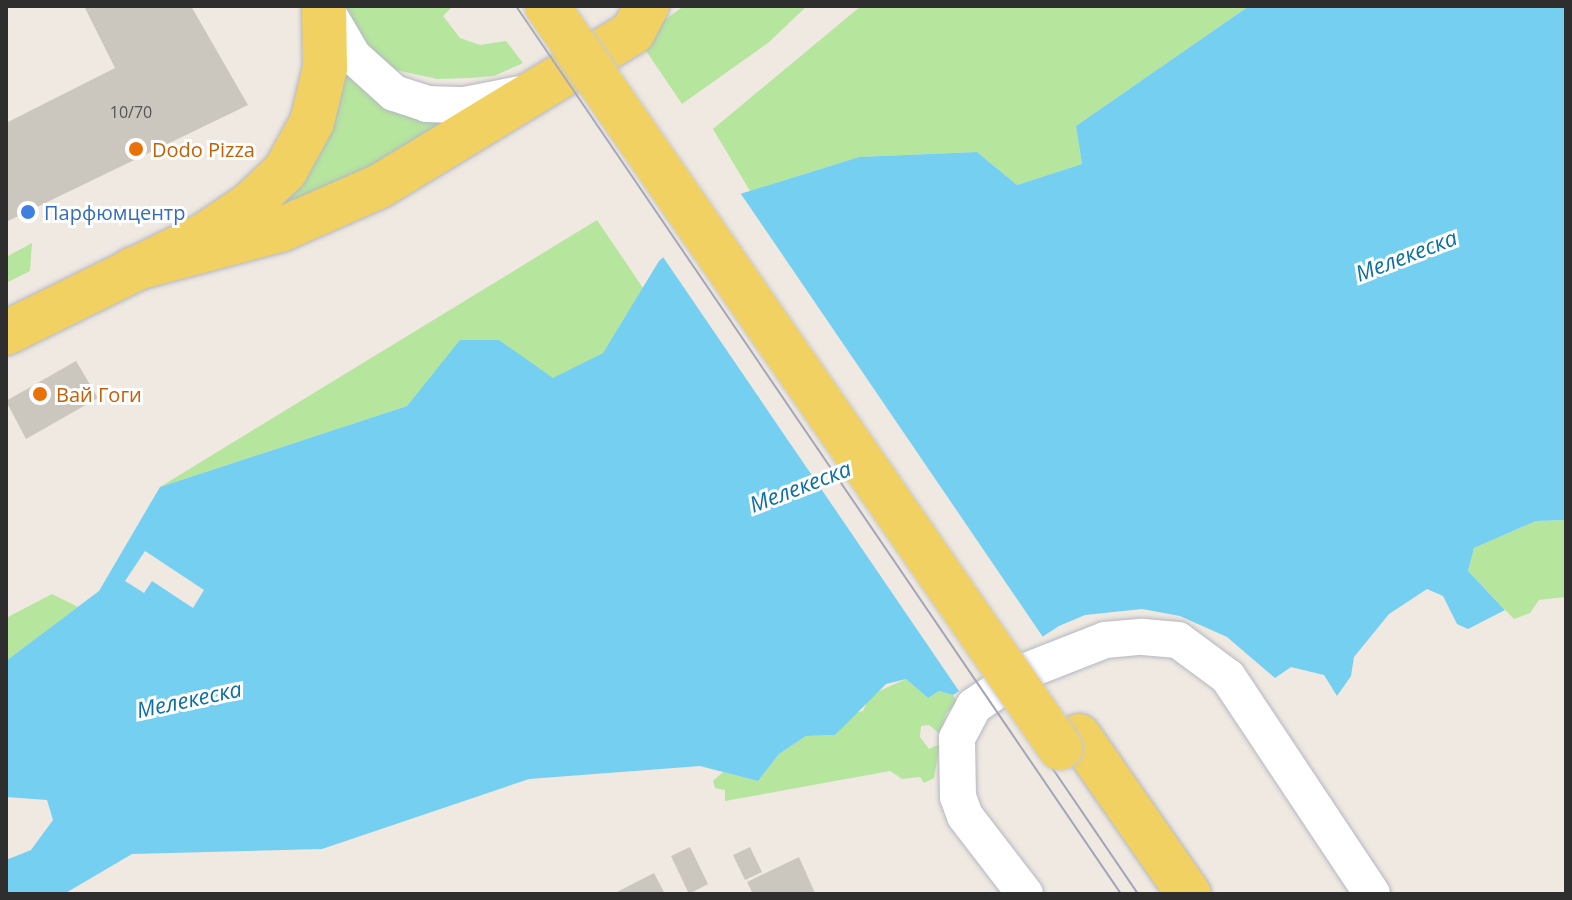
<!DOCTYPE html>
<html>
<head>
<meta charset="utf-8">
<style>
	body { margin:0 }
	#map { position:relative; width:1572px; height:900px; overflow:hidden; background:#efe9e1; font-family:"Open Sans",sans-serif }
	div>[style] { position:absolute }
	.green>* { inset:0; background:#b6e59e }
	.water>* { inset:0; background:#75cff0 }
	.pier>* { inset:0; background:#efe9e1 }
	.building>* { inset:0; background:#cbc7bf }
	.roads { filter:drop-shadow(0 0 2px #b4b7c1) drop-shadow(0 0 2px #b4b7c1) }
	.minor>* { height:36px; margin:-18px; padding:0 18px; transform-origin:18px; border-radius:18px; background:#fff }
	.major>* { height:44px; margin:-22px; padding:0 22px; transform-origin:22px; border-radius:22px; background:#f2d163 }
	.tram>* { height:2px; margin:-1px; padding:0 1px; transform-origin:1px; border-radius:1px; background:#a3a6b8 }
	.bridges { filter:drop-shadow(0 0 2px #c9c9c9) drop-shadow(0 0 2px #c9c9c9) }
	.major-bridge>* { height:44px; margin:-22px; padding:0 22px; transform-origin:22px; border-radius:22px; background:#f2d163 }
	.dots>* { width:22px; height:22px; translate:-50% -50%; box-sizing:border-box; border:4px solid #fff; border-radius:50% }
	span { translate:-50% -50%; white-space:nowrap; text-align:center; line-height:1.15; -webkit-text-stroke:6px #fff; paint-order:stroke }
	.number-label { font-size:16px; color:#555452 }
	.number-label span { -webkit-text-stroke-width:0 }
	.food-label { font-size:20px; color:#c56008 }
	.left { translate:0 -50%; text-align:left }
	.shop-label { font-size:20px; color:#366cbe }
	.water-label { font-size:22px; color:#0d6fa3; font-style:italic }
	.frame { position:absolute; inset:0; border:8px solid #2e2e2e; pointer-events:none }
</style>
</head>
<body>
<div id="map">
	<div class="green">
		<div style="clip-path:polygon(343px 6px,453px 6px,443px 16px,460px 38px,480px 45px,506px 41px,523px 63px,494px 76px,470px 78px,437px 79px,396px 70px,378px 62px)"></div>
		<div style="clip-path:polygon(684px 6px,807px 6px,768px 43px,682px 104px,638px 39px)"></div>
		<div style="clip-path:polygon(861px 6px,1249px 6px,1076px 126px,1082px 164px,1017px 185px,977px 152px,859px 157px,750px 191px,713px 129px)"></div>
		<div style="clip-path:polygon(343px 70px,379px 97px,468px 109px,336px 187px,273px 213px)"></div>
		<div style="clip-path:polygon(597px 220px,643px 288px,603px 353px,553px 379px,499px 340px,461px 340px,407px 406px,160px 487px)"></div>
		<div style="clip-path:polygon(32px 243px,30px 271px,6px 283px,6px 257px)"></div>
		<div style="clip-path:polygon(1566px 520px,1566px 597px,1539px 600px,1530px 613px,1514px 619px,1468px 571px,1474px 548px,1536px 521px)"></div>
		<div style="clip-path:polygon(52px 594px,78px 607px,6px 661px,6px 618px)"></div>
		<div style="clip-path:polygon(906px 679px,928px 698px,939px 691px,953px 695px,957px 702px,946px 714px,941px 735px,929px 725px,921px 726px,920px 737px,929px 749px,940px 744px,934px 778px,924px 783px,920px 777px,902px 779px,890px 771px,725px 801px,725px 790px,715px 788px,713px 781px,723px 772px,758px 781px,779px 754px,806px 736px,835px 735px,853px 713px,863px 711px,870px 695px)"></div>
	</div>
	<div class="water">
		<div style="clip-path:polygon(1249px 6px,1566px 6px,1566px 520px,1536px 521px,1474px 548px,1468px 571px,1505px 610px,1468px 629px,1457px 624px,1443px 596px,1427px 589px,1389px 614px,1354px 657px,1351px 676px,1337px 696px,1324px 675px,1291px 667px,1275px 678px,1227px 637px,1180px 616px,1142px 609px,1085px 615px,1059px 626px,953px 695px,939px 691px,928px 698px,906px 679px,886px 684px,835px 735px,806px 736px,779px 754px,758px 781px,700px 766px,529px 779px,322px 849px,132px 854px,64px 894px,6px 894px,6px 860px,31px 850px,53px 820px,47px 800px,6px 797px,6px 661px,99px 591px,160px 487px,407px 406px,460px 340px,499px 340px,553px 378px,603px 353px,659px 261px,740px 194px,859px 157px,977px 152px,1017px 185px,1082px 164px,1076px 126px)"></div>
	</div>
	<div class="pier">
		<div style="clip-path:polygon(739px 191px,1045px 640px,961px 694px,661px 254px)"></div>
		<div style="clip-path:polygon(145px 551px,204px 590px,193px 608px,152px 581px,144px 593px,125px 581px)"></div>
	</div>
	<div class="building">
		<div style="clip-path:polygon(84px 6px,191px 6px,248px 105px,6px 222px,6px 123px,115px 68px)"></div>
		<div style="clip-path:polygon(76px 361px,98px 398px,26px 439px,6px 401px)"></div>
		<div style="clip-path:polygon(690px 847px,708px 884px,689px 894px,671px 856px)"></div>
		<div style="clip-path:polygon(750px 847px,762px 872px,745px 880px,733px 855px)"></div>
		<div style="clip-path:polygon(799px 857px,815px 893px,753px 894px,747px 882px)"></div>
		<div style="clip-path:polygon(654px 873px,665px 894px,613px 894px)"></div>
	</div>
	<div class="roads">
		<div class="minor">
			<div style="left:325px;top:8px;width:56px;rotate:59.7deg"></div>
			<div style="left:353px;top:56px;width:55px;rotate:42.1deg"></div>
			<div style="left:394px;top:93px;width:35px;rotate:18deg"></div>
			<div style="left:427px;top:104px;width:38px;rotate:2deg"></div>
			<div style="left:465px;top:105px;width:57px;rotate:-11.1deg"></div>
			<div style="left:1025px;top:894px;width:98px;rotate:-127.6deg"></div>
			<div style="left:965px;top:816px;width:20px;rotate:-110deg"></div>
			<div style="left:958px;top:797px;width:59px;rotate:-91deg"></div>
			<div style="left:957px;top:738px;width:36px;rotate:-62deg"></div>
			<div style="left:974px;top:706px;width:63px;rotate:-33.9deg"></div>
			<div style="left:1026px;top:671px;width:85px;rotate:-21.4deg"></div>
			<div style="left:1105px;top:640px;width:38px;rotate:-5deg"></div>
			<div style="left:1143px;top:637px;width:35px;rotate:5deg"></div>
			<div style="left:1178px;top:640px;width:62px;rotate:36.5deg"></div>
			<div style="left:1228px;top:677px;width:260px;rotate:56.4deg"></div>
		</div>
		<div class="major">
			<div style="left:133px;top:269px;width:152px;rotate:-14.9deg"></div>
			<div style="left:280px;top:230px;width:109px;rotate:-23.7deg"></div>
			<div style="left:380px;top:186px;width:296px;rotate:-31.3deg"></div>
			<div style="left:633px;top:32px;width:30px;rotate:-62deg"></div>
			<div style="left:6px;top:333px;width:223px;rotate:-26.3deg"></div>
			<div style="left:206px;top:234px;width:52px;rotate:-34deg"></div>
			<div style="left:249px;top:205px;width:50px;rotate:-43.4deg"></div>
			<div style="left:285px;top:171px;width:56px;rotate:-61.1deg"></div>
			<div style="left:312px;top:122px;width:56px;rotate:-76.5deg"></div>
			<div style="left:325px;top:68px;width:62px;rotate:-90.9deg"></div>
			<div style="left:1079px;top:736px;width:193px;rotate:55.2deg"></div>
		</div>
	</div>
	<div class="tram">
		<div style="left:516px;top:6px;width:1075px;rotate:55.73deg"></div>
		<div style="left:533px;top:6px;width:1075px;rotate:55.73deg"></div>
	</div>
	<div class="bridges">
		<div class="major-bridge">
			<div style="left:547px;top:6px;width:902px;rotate:55.34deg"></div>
		</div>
	</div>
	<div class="dots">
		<div style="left:136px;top:149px;background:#e8710a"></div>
		<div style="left:28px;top:212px;background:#3f7fe0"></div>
		<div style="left:40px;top:394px;background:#e8710a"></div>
	</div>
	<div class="number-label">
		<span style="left:131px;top:112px">10/70</span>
	</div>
	<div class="food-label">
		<span class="left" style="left:152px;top:149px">Dodo Pizza</span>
		<span class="left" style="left:56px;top:394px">Вай Гоги</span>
	</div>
	<div class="shop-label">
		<span class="left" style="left:44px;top:212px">Парфюмцентр</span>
	</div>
	<div class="water-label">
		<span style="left:1406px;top:255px;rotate:-21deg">Мелекеска</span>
		<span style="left:800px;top:486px;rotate:-21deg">Мелекеска</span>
		<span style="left:189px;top:699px;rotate:-12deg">Мелекеска</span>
	</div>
	<div class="frame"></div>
</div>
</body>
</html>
